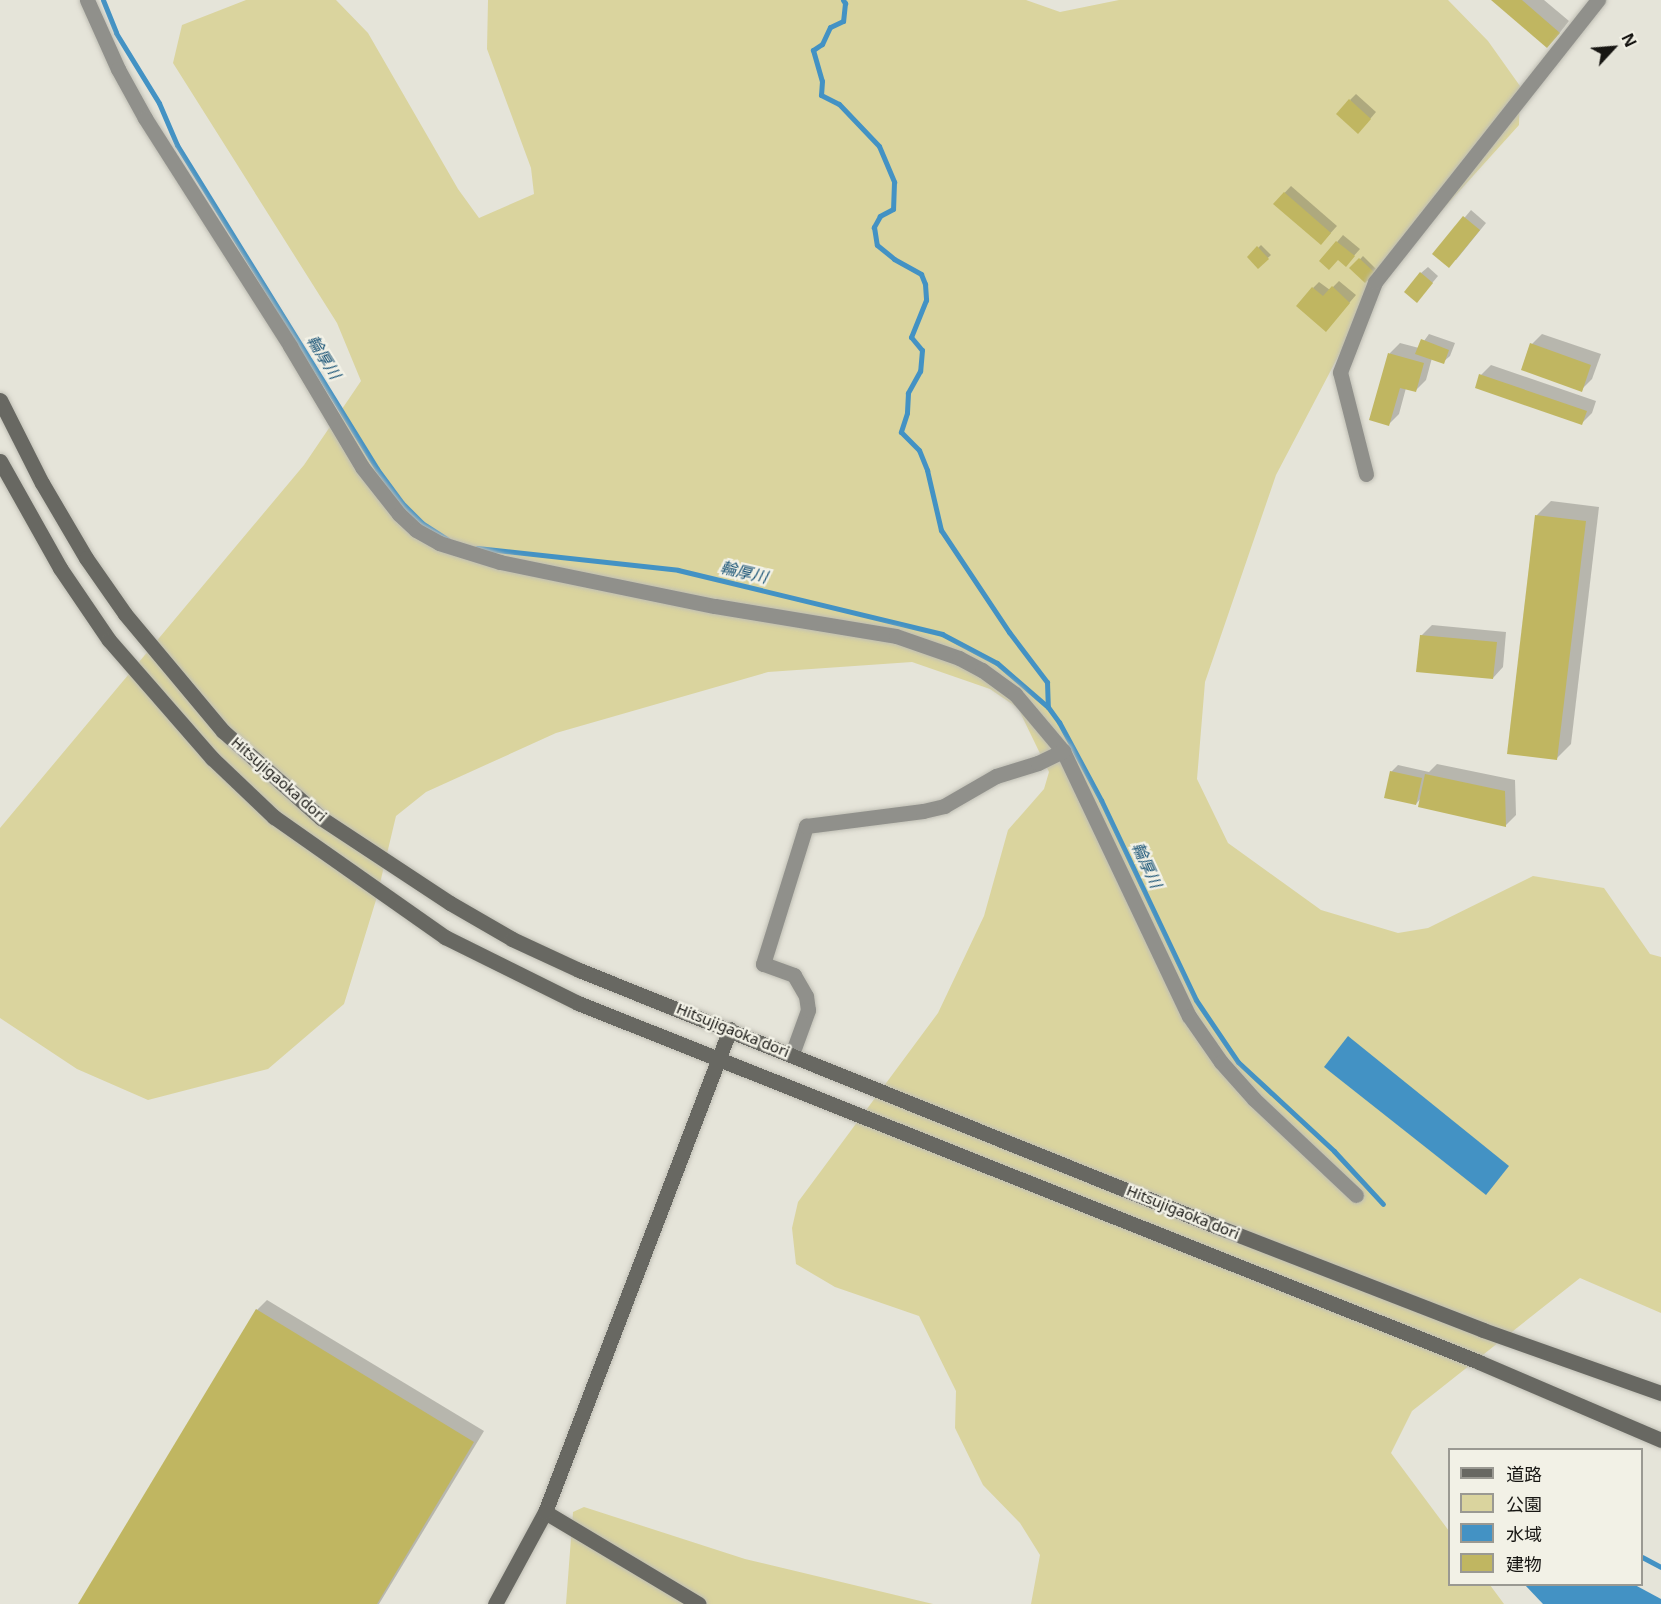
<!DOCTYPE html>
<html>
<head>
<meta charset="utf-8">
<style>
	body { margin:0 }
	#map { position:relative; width:1661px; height:1604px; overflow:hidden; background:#e5e4d9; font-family:"Noto Sans","Noto Sans JP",sans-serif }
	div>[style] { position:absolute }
	.green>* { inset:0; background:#dad49e }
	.water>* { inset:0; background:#4392c4 }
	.shadow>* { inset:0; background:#0003 }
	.stream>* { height:5px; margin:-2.5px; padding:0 2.5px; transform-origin:2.5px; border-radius:2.5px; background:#4392c4 }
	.building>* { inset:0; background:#c0b661 }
	.roads { filter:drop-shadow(0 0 2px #c0bfb5) drop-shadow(0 0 2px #c0bfb5) }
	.street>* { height:15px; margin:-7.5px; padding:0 7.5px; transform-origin:7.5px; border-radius:7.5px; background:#90908b }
	.secondary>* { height:15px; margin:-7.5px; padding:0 7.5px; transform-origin:7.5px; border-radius:7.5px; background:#686862 }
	span { translate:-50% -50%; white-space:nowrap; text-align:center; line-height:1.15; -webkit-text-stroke:5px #f2f1e6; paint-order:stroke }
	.street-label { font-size:15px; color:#171613 }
	.water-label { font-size:16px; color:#175275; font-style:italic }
	.legend { position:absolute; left:1448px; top:1448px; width:195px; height:138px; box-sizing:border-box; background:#f2f1e6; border:2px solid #9a9992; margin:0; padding:8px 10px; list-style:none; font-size:18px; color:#171613 }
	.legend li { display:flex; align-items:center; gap:12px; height:30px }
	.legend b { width:30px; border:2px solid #9a9992 }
	.north { position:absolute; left:1583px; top:18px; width:60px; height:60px; -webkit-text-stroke:4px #f2f1e6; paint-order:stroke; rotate:64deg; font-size:16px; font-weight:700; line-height:24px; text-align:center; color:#171613 }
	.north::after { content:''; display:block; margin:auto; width:21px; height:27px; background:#171613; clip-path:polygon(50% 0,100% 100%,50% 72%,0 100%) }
</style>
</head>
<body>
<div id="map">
	<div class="green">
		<div style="clip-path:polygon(246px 0,336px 0,368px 33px,458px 189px,479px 218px,534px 194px,531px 168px,487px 49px,488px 0,1026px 0,1060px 12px,1119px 0,1448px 0,1488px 41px,1520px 86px,1519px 125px,1408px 248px,1351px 332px,1276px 475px,1205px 682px,1197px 779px,1228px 843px,1321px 910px,1398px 933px,1428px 928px,1533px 876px,1604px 888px,1650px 954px,1661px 957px,1661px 1313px,1580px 1278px,1412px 1411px,1391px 1453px,1449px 1531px,1450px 1584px,1490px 1585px,1504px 1604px,1031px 1604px,1040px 1555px,1020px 1523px,983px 1485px,955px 1428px,956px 1391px,919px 1316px,835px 1287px,796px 1264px,792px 1228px,798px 1202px,938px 1013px,984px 916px,1008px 830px,1044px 789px,1049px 772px,1018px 708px,990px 689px,912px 662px,768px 672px,556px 733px,426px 792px,396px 816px,376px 900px,344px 1004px,268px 1069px,148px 1100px,77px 1069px,0 1018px,0 828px,304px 465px,361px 381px,337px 323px,173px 63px,182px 25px)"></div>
		<div style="clip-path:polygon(584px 1507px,745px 1559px,933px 1604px,566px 1604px,573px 1512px)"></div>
	</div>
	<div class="water">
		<div style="clip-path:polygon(1348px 1036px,1509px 1166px,1486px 1195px,1324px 1067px)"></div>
		<div style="clip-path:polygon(1525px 1585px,1635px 1585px,1661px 1599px,1661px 1604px,1543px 1604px)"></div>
	</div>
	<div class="shadow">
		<div style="clip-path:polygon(1493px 0,1544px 0,1569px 21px,1558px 35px)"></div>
		<div style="clip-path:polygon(1356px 94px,1376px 112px,1365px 125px,1350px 100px)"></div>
		<div style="clip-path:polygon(1291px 186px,1337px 226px,1327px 237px,1275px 203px)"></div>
		<div style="clip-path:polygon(1471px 210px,1486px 223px,1456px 260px,1434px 254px)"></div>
		<div style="clip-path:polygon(1343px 235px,1360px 249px,1352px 258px,1321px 261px)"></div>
		<div style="clip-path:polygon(1261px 245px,1271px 255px,1258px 267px,1249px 257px)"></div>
		<div style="clip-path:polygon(1363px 256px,1376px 269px,1365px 281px,1352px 268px)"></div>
		<div style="clip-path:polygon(1428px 267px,1438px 276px,1423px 294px,1421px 273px)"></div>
		<div style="clip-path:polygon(1339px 281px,1356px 295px,1332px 323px,1313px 288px,1319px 282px,1330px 290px)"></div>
		<div style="clip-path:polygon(1429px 334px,1455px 343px,1450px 356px,1443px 362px,1432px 358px,1426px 380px,1415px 391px,1406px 388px,1399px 414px,1389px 424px,1390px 353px,1400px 343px,1419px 348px)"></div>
		<div style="clip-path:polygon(1542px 334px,1601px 354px,1592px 379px,1581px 390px,1532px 344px)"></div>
		<div style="clip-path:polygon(1491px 365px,1596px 401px,1592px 413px,1582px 423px,1481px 375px)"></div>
		<div style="clip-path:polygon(1551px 501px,1599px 507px,1571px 744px,1557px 758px,1537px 515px)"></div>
		<div style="clip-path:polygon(1432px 625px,1506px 632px,1503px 667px,1493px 678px,1421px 636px)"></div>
		<div style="clip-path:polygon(1437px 764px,1515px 780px,1516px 815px,1506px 825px,1420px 806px,1421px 798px,1416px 804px,1391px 772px,1398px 765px,1429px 772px)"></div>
		<div style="clip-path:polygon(267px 1300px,484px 1431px,379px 1604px,80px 1604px,257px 1310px)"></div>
	</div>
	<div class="stream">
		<div style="left:103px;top:0;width:35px;rotate:68deg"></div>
		<div style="left:116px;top:33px;width:82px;rotate:58.4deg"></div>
		<div style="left:159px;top:103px;width:46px;rotate:66.8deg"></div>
		<div style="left:177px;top:145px;width:381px;rotate:58.3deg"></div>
		<div style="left:377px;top:469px;width:42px;rotate:53.7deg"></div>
		<div style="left:402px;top:503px;width:28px;rotate:45deg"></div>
		<div style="left:422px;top:523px;width:31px;rotate:33deg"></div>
		<div style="left:843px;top:0;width:4px;rotate:56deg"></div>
		<div style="left:845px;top:3px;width:18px;rotate:96deg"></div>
		<div style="left:843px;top:21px;width:14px;rotate:155deg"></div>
		<div style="left:830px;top:27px;width:19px;rotate:115deg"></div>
		<div style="left:822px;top:44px;width:11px;rotate:146deg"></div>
		<div style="left:813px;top:50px;width:32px;rotate:74deg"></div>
		<div style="left:822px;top:81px;width:14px;rotate:94deg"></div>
		<div style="left:821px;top:95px;width:20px;rotate:27deg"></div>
		<div style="left:839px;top:104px;width:58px;rotate:46.4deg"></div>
		<div style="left:879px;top:146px;width:39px;rotate:67deg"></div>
		<div style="left:894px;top:182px;width:27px;rotate:92deg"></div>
		<div style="left:893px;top:209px;width:15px;rotate:152deg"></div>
		<div style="left:880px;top:216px;width:13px;rotate:119deg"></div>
		<div style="left:874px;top:227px;width:18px;rotate:81deg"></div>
		<div style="left:877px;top:245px;width:22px;rotate:39deg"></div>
		<div style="left:894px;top:259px;width:31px;rotate:29deg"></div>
		<div style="left:921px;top:274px;width:11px;rotate:68deg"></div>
		<div style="left:925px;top:284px;width:16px;rotate:86deg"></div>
		<div style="left:926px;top:300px;width:40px;rotate:112deg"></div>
		<div style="left:911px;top:337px;width:17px;rotate:50deg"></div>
		<div style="left:922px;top:350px;width:21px;rotate:95deg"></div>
		<div style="left:920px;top:371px;width:25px;rotate:119deg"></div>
		<div style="left:908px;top:393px;width:20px;rotate:93deg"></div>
		<div style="left:907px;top:413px;width:20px;rotate:108deg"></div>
		<div style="left:901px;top:432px;width:25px;rotate:45deg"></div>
		<div style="left:919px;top:450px;width:22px;rotate:68deg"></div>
		<div style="left:927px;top:470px;width:62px;rotate:76.9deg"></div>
		<div style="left:941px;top:530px;width:123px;rotate:56.3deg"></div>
		<div style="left:1009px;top:632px;width:63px;rotate:52.8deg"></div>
		<div style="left:1047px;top:682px;width:25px;rotate:88deg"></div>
		<div style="left:477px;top:548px;width:202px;rotate:6.2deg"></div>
		<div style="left:678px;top:570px;width:272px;rotate:13.6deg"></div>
		<div style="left:942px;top:634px;width:62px;rotate:27.8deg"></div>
		<div style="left:997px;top:663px;width:67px;rotate:40.8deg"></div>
		<div style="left:1048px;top:707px;width:19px;rotate:54deg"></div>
		<div style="left:1059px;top:722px;width:89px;rotate:61.7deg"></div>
		<div style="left:1101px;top:800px;width:221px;rotate:64.6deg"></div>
		<div style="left:1196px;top:1000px;width:75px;rotate:55.9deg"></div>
		<div style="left:1238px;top:1062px;width:131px;rotate:42.8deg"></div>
		<div style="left:1334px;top:1151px;width:72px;rotate:47.2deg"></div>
		<div style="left:1642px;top:1557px;width:21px;rotate:28deg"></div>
	</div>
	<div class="building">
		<div style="clip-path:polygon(1491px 0,1522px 0,1560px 33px,1547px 48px)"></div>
		<div style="clip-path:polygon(1349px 99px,1371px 119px,1358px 134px,1336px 114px)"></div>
		<div style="clip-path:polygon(1284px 192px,1331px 233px,1321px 245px,1273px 204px)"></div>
		<div style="clip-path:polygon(1463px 216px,1480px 230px,1449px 268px,1432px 254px)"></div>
		<div style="clip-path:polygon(1336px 241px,1355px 256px,1346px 267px,1338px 260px,1329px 270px,1319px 261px)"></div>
		<div style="clip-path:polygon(1257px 246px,1269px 259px,1258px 269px,1247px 257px)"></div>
		<div style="clip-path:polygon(1359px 258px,1375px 273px,1365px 283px,1349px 268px)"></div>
		<div style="clip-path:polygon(1420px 272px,1433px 283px,1417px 303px,1404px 292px)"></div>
		<div style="clip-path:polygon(1332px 286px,1350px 303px,1326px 332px,1296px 306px,1312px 287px,1323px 296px)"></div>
		<div style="clip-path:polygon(1421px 339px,1449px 350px,1444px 364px,1415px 354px)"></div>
		<div style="clip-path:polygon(1530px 343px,1591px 365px,1582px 392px,1521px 370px)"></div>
		<div style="clip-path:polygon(1388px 353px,1424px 363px,1416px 392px,1400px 388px,1389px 426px,1369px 420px)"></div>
		<div style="clip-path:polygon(1479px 374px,1587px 411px,1582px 425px,1475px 388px)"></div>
		<div style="clip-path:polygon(1535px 515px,1586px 521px,1557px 760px,1507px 754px)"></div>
		<div style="clip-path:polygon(1420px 635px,1497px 642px,1493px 679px,1416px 672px)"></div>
		<div style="clip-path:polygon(1390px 771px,1422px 778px,1416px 805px,1384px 798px)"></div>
		<div style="clip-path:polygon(1425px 774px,1505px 791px,1506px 827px,1418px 807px)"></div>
		<div style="clip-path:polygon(256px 1309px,474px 1442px,377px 1604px,78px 1604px)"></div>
	</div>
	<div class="roads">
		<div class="street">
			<div style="left:87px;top:0;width:76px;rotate:65.8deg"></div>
			<div style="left:118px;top:69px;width:56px;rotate:61.1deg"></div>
			<div style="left:145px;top:118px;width:270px;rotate:57.5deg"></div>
			<div style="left:290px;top:346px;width:141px;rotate:59.2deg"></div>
			<div style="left:362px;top:467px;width:60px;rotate:51.8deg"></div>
			<div style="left:399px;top:514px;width:23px;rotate:43deg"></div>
			<div style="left:416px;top:530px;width:26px;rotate:29deg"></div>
			<div style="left:439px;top:543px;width:64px;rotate:17.3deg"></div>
			<div style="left:500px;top:562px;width:219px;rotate:11.6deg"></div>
			<div style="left:715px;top:606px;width:183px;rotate:9.4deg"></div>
			<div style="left:896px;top:636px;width:67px;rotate:19.2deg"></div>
			<div style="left:959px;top:658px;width:26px;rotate:28deg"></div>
			<div style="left:982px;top:670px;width:41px;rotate:36deg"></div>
			<div style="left:1015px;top:694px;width:75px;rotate:49.9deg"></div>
			<div style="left:1063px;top:751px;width:293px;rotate:64.6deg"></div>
			<div style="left:1189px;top:1016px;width:56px;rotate:55.2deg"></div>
			<div style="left:1221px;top:1062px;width:50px;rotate:48.3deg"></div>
			<div style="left:1254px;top:1099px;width:140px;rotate:43.3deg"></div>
			<div style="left:1366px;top:474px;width:105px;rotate:-104.3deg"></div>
			<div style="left:1340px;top:372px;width:97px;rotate:-68.7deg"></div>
			<div style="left:1375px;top:282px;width:360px;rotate:-51.7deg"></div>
			<div style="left:792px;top:1054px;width:47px;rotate:-70deg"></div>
			<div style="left:808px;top:1010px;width:14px;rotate:-98deg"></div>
			<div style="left:806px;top:996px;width:24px;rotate:-120deg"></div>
			<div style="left:794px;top:975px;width:33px;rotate:-160deg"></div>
			<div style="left:763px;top:964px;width:145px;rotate:-72.7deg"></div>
			<div style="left:806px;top:826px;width:118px;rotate:-7.3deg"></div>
			<div style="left:923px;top:811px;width:22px;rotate:-13deg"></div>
			<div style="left:944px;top:806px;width:60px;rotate:-30deg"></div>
			<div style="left:996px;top:776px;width:44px;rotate:-17.2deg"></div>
			<div style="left:1038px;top:763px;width:28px;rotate:-26deg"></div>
		</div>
		<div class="secondary">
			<div style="left:0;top:400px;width:93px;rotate:63.2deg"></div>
			<div style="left:42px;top:483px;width:87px;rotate:59.6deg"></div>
			<div style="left:86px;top:558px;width:68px;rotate:55.1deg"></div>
			<div style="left:125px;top:614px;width:153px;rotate:50.1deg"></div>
			<div style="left:223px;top:731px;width:131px;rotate:41.6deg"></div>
			<div style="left:321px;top:818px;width:154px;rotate:33.4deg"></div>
			<div style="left:450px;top:903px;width:72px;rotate:30.1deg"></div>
			<div style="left:512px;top:939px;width:74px;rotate:24.8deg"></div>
			<div style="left:579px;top:970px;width:689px;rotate:21.91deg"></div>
			<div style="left:1218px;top:1227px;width:284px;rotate:21.2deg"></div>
			<div style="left:1483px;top:1330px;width:189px;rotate:19.5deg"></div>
			<div style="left:0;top:461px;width:123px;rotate:60.7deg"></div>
			<div style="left:60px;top:568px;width:87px;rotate:55.8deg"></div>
			<div style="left:109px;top:640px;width:157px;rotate:48.9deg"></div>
			<div style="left:212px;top:758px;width:86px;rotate:43.6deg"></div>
			<div style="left:274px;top:817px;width:209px;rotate:35.1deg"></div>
			<div style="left:445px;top:937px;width:148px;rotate:26.4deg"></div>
			<div style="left:578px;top:1003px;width:970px;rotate:21.72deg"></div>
			<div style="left:1479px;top:1362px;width:198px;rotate:23.2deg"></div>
			<div style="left:545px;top:1512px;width:179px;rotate:30.9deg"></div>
			<div style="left:495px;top:1604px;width:105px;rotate:-61.5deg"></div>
			<div style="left:545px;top:1512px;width:517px;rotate:-69.04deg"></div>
		</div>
	</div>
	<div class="street-label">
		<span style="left:279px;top:779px;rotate:41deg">Hitsujigaoka dori</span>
		<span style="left:733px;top:1030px;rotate:22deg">Hitsujigaoka dori</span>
		<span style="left:1183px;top:1212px;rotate:22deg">Hitsujigaoka dori</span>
	</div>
	<div class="water-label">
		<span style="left:324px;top:357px;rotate:58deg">輪厚川</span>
		<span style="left:744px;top:572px;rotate:13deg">輪厚川</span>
		<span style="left:1147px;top:865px;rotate:65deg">輪厚川</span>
	</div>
	<ul class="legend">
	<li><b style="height:8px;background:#686862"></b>道路</li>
	<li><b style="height:16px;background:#dad49e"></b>公園</li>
	<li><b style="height:16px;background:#4392c4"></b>水域</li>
	<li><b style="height:16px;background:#c0b661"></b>建物</li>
	</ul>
	<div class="north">N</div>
</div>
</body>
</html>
